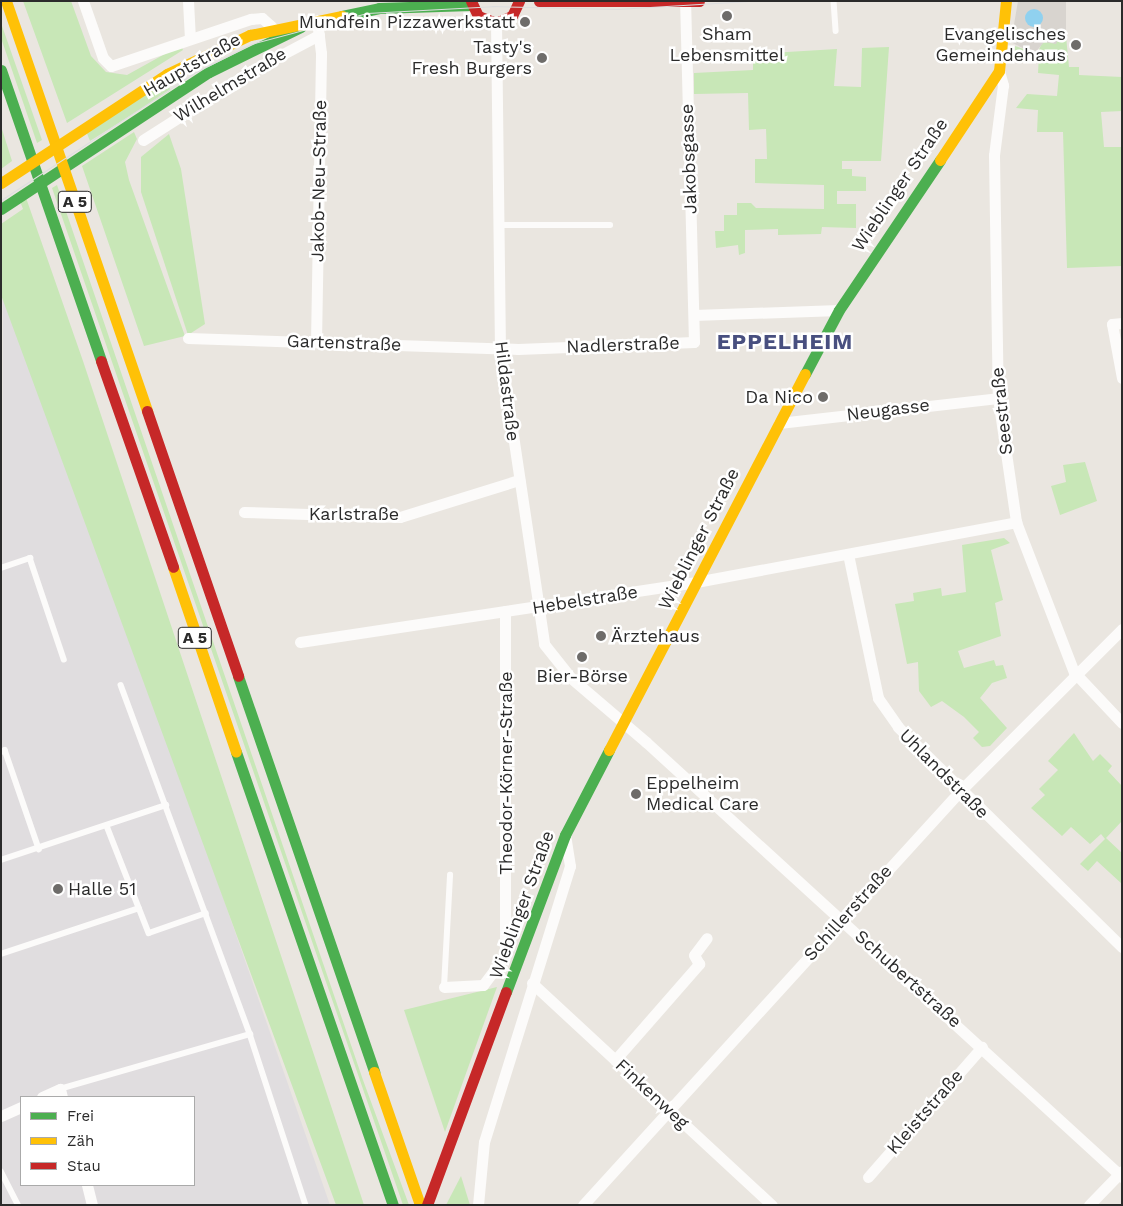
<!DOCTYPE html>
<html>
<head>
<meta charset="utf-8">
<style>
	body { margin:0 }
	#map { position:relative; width:1123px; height:1206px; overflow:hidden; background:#eae6e0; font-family:"Work Sans",sans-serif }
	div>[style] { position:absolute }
	.industrial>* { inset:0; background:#e0dddf }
	.green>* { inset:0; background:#c8e7b7 }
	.plaza>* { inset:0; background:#d8d4cf }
	.water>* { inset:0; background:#90d1ef }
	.round { border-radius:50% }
	.lane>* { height:5.5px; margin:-2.75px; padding:0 2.75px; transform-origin:2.75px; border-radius:2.75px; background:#fcfbfa }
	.street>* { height:11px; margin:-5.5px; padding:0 5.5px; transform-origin:5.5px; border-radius:5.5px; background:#fcfbfa }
	.fast>* { height:11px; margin:-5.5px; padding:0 5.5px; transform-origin:5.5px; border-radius:5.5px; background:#4caf50 }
	.slow>* { height:11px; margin:-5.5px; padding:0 5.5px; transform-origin:5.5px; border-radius:5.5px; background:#ffc107 }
	.jam>* { height:11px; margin:-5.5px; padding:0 5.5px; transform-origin:5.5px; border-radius:5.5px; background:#c62828 }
	.tram>* { height:1px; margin:-0.5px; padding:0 0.5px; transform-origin:0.5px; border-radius:0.5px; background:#dddedf }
	.dots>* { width:14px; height:14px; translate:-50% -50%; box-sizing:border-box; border:2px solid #fff; border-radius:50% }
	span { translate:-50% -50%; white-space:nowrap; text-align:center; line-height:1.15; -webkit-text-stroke:5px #fff; paint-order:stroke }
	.shield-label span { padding:1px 4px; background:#fff; border:1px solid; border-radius:4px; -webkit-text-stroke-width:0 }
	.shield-label { font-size:16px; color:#2b2b2b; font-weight:700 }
	.poi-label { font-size:18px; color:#2b2b2b }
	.right { translate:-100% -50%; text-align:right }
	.left { translate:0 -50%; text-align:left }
	.street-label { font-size:18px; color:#2b2b2b }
	.district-label { font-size:22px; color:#484f7f; font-weight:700; letter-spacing:1px }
	.frame { position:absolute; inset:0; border:2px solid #2b2b2b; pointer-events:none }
	.legend { position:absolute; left:20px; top:1096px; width:175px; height:90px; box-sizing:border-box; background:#fff; border:1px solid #aaa; margin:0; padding:6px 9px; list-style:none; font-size:15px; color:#2b2b2b }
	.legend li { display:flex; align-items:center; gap:10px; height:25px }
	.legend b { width:25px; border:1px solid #aaa }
</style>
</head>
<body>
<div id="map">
	<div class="industrial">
		<div style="clip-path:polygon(evenodd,3px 295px,216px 877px,330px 1205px,1px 1205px,3px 295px,21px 1097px,194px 1097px,194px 1185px,21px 1185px,21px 1097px)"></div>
	</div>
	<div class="green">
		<div style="clip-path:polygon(23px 1px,71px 1px,91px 56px,106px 72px,127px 75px,181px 45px,183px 50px,67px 123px)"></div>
		<div style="clip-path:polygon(1px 23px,42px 140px,37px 143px,1px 38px)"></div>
		<div style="clip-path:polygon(1059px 35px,1066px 36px,1069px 67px,1079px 67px,1079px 75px,1122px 77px,1122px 111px,1101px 112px,1104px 147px,1122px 147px,1122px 266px,1067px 268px,1063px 132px,1037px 132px,1038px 110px,1016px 108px,1027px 94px,1057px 96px,1059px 75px,1038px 73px,1039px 55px,1014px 57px,1015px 46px,1037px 54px,1042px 43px,1060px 39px)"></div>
		<div style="clip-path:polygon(889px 47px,881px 161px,842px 161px,842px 169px,852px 169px,852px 176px,866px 177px,866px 191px,837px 191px,837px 204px,856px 204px,856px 228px,822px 227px,821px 234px,778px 235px,778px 229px,745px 230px,745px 253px,739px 255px,738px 245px,716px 248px,715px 231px,724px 231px,724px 215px,737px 215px,737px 203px,751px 203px,756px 208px,824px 209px,824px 185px,755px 183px,755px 159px,767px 159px,766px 129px,749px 130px,748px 93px,694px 94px,694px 73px,753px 70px,753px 54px,837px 49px,834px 86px,861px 87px,862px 48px)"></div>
		<div style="clip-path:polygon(164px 81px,171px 90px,90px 141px,86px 131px)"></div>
		<div style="clip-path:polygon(1px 126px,12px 161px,1px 169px)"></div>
		<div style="clip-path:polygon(134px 132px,137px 139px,125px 162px,129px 180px,185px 336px,144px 346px,82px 166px)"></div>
		<div style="clip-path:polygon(169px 134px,181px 169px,205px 324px,188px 335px,141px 192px,141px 157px)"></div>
		<div style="clip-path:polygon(57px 185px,363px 1080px,409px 1205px,403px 1205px,52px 188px)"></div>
		<div style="clip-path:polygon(24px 192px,83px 361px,364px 1205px,336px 1205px,1px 295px,1px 224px,23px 209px,18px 196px)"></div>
		<div style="clip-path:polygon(1085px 462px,1097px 501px,1060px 515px,1051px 486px,1066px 482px,1063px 465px)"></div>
		<div style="clip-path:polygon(1004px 538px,1010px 543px,991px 550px,1003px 600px,995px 603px,1001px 636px,958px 651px,964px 668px,994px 660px,996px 666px,1003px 665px,1007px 678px,992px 683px,980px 698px,1007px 728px,990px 746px,982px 747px,973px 738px,979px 732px,964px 717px,942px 701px,931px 707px,919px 691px,918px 662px,907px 664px,895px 604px,914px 601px,913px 593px,941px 588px,942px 596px,966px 592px,962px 545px)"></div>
		<div style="clip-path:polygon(1074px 733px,1093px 761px,1100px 754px,1112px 766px,1108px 771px,1122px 786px,1122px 821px,1106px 838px,1122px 853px,1122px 884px,1097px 861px,1088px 871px,1080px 864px,1105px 839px,1101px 834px,1090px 844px,1071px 827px,1062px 836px,1031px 808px,1045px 795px,1039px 789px,1058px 770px,1048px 761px)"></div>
		<div style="clip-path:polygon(497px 987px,445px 1132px,404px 1010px)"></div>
		<div style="clip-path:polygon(461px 1176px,470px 1205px,446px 1205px)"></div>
	</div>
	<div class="plaza">
		<div style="clip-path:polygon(1018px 1px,1066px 1px,1066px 36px,1060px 35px,1056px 44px,1044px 42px,1034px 54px,1011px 42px)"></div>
	</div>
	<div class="water">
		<div class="round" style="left:1025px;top:9px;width:18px;height:18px"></div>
	</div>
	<div class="lane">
		<div style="left:834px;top:1px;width:30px;rotate:86deg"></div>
		<div style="left:500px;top:225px;width:110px"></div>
		<div style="left:1px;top:568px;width:31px;rotate:-19deg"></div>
		<div style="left:30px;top:558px;width:107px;rotate:71.4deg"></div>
		<div style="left:121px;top:685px;width:372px;rotate:69.7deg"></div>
		<div style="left:250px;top:1034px;width:180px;rotate:71.9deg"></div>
		<div style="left:1px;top:752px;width:4px;rotate:-27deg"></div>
		<div style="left:5px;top:750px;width:105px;rotate:71deg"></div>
		<div style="left:107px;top:826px;width:115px;rotate:68.6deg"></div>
		<div style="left:149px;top:933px;width:60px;rotate:-19.3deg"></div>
		<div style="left:1px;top:860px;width:174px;rotate:-18.4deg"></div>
		<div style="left:1px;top:954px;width:145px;rotate:-18.4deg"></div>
		<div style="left:444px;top:987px;width:112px;rotate:-86.9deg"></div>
		<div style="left:60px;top:1089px;width:198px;rotate:-16.1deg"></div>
		<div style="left:1px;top:1171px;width:38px;rotate:63deg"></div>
	</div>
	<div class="street">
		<div style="left:83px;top:1px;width:60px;rotate:70.7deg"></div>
		<div style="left:103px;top:58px;width:11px;rotate:45deg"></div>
		<div style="left:111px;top:66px;width:148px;rotate:-18.6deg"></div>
		<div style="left:251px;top:19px;width:11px;rotate:-5deg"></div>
		<div style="left:262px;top:18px;width:13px;rotate:42deg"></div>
		<div style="left:188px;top:1px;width:36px;rotate:87deg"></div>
		<div style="left:496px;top:23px;width:325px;rotate:89.3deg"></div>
		<div style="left:500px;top:348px;width:299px;rotate:81.5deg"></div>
		<div style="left:544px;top:644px;width:43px;rotate:51.5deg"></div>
		<div style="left:571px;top:678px;width:99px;rotate:40.5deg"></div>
		<div style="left:646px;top:742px;width:645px;rotate:42.42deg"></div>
		<div style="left:999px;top:71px;width:15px;rotate:74deg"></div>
		<div style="left:1003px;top:85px;width:71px;rotate:97.3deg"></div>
		<div style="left:994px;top:155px;width:243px;rotate:89.1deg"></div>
		<div style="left:998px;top:398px;width:125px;rotate:81.7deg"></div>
		<div style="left:1016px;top:522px;width:161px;rotate:68.9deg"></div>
		<div style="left:1074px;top:672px;width:70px;rotate:46.7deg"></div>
		<div style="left:143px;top:140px;width:128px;rotate:-32.6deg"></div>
		<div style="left:251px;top:71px;width:77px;rotate:-27.9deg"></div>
		<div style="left:694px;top:315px;width:145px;rotate:-2deg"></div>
		<div style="left:1122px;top:323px;width:10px;rotate:174deg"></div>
		<div style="left:1112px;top:324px;width:55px;rotate:79.5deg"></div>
		<div style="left:188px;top:338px;width:330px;rotate:1.9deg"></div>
		<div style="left:518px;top:349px;width:176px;rotate:-2.3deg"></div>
		<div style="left:694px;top:342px;width:340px;rotate:-91.5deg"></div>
		<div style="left:316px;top:342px;width:289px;rotate:-89deg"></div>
		<div style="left:321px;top:53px;width:33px;rotate:-97deg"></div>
		<div style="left:779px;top:423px;width:220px;rotate:-6.5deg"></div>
		<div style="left:244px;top:512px;width:156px;rotate:1.8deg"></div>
		<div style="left:400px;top:517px;width:125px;rotate:-17.3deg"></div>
		<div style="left:848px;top:554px;width:147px;rotate:78.2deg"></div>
		<div style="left:878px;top:698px;width:35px;rotate:55deg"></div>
		<div style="left:898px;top:727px;width:314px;rotate:44.5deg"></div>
		<div style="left:300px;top:642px;width:401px;rotate:-8.6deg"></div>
		<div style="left:696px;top:582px;width:326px;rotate:-10.6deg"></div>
		<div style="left:532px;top:983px;width:327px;rotate:42.8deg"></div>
		<div style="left:444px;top:987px;width:39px;rotate:-3deg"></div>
		<div style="left:483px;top:985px;width:36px;rotate:-53deg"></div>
		<div style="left:505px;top:956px;width:345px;rotate:-90deg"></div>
		<div style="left:615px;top:1060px;width:128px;rotate:-48.8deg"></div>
		<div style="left:699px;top:964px;width:10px;rotate:-119deg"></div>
		<div style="left:694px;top:955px;width:21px;rotate:-53deg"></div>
		<div style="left:42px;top:1097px;width:20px;rotate:-24deg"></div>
		<div style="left:60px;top:1089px;width:8px;rotate:76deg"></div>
		<div style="left:1px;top:1116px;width:22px;rotate:-24deg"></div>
		<div style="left:868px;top:1177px;width:173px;rotate:-48.8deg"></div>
		<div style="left:87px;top:1185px;width:21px;rotate:76deg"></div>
		<div style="left:478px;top:1205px;width:63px;rotate:-84.6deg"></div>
		<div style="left:484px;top:1142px;width:289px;rotate:-72.7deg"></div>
		<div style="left:570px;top:866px;width:30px;rotate:-99deg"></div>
		<div style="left:583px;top:1205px;width:559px;rotate:-47.68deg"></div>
		<div style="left:959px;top:792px;width:231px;rotate:-45deg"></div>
		<div style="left:1089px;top:1205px;width:47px;rotate:-45.9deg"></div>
	</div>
	<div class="fast">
		<div style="left:342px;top:16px;width:38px;rotate:-12deg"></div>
		<div style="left:379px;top:8px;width:92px;rotate:-1.9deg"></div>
		<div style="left:1px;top:70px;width:308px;rotate:71deg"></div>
		<div style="left:1px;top:209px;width:249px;rotate:-33.4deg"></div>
		<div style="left:209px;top:72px;width:102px;rotate:-26.1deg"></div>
		<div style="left:805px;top:374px;width:72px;rotate:-62deg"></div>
		<div style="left:839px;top:310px;width:181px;rotate:-56deg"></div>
		<div style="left:238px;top:676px;width:419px;rotate:71deg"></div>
		<div style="left:236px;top:752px;width:479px;rotate:70.9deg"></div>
		<div style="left:506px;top:992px;width:168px;rotate:-69.4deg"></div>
		<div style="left:565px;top:835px;width:96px;rotate:-62.6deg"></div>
	</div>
	<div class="slow">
		<div style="left:6px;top:1px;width:434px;rotate:71deg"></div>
		<div style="left:940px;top:160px;width:107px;rotate:-56.5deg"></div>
		<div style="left:999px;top:71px;width:70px;rotate:-84.3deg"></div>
		<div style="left:1px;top:183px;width:199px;rotate:-33.3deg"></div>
		<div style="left:167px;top:74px;width:92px;rotate:-25.2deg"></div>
		<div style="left:250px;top:35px;width:94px;rotate:-11.7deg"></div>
		<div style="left:173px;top:567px;width:195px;rotate:71.2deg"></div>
		<div style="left:609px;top:750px;width:424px;rotate:-62.5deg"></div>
		<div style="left:374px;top:1072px;width:141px;rotate:70.9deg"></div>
	</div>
	<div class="jam">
		<div style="left:471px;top:1px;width:17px;rotate:65deg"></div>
		<div style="left:478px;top:16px;width:19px;rotate:21deg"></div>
		<div style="left:496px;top:23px;width:17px;rotate:-24deg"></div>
		<div style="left:512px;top:16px;width:17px;rotate:-65deg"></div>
		<div style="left:539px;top:1px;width:160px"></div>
		<div style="left:101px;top:361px;width:218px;rotate:70.7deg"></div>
		<div style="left:147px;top:411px;width:280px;rotate:71deg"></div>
		<div style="left:427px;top:1205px;width:227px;rotate:-69.7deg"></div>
	</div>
	<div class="tram">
		<div style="left:492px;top:6px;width:125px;rotate:1.4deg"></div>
		<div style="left:617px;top:9px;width:132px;rotate:-3.5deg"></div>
		<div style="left:1px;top:200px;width:231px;rotate:-33.3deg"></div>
		<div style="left:194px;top:73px;width:64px;rotate:-27deg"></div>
		<div style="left:251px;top:44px;width:120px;rotate:-15deg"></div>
		<div style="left:367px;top:13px;width:130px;rotate:-3.1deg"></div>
	</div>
	<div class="dots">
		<div style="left:727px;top:16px;background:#6e6c6a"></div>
		<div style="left:525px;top:22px;background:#6e6c6a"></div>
		<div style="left:1076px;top:45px;background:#6e6c6a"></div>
		<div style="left:542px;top:58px;background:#6e6c6a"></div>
		<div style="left:823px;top:397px;background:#6e6c6a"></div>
		<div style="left:601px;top:636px;background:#6e6c6a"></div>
		<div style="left:582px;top:657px;background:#6e6c6a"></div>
		<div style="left:636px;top:794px;background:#6e6c6a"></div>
		<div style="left:58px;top:889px;background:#6e6c6a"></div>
	</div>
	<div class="shield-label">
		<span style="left:75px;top:202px">A 5</span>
		<span style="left:195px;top:638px">A 5</span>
	</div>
	<div class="poi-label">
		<span class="right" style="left:515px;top:22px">Mundfein Pizzawerkstatt</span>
		<span style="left:727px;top:45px">Sham<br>Lebensmittel</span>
		<span class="right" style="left:1066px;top:45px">Evangelisches<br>Gemeindehaus</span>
		<span class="right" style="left:532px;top:58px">Tasty's<br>Fresh Burgers</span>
		<span class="right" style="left:813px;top:397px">Da Nico</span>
		<span class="left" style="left:611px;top:636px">Ärztehaus</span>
		<span style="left:582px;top:676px">Bier-Börse</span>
		<span class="left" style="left:646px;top:794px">Eppelheim<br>Medical Care</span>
		<span class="left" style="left:68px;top:889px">Halle 51</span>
	</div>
	<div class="street-label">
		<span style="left:192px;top:65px;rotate:-30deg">Hauptstraße</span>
		<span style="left:230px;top:85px;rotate:-31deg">Wilhelmstraße</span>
		<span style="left:689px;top:159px;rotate:-92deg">Jakobsgasse</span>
		<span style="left:319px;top:181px;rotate:-89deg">Jakob-Neu-Straße</span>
		<span style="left:900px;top:185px;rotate:-56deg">Wieblinger Straße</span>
		<span style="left:344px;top:343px;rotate:2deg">Gartenstraße</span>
		<span style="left:623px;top:345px;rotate:-2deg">Nadlerstraße</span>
		<span style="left:507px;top:391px;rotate:83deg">Hildastraße</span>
		<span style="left:888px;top:410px;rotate:-7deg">Neugasse</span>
		<span style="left:1002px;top:411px;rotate:-96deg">Seestraße</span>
		<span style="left:354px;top:514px">Karlstraße</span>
		<span style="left:699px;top:539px;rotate:-63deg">Wieblinger Straße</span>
		<span style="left:585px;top:600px;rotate:-9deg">Hebelstraße</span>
		<span style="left:506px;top:773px;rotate:-90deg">Theodor-Körner-Straße</span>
		<span style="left:944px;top:774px;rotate:45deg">Uhlandstraße</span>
		<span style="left:522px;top:905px;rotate:-70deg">Wieblinger Straße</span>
		<span style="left:848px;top:913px;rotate:-48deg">Schillerstraße</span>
		<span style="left:908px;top:979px;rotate:42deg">Schubertstraße</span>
		<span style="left:652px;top:1094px;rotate:43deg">Finkenweg</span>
		<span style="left:925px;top:1112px;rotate:-49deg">Kleiststraße</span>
	</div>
	<div class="district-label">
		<span style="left:785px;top:342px">EPPELHEIM</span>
	</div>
	<div class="frame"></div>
	<ul class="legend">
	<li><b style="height:6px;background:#4caf50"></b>Frei</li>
	<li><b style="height:6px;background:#ffc107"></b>Zäh</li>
	<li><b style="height:6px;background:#c62828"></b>Stau</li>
	</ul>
</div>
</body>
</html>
